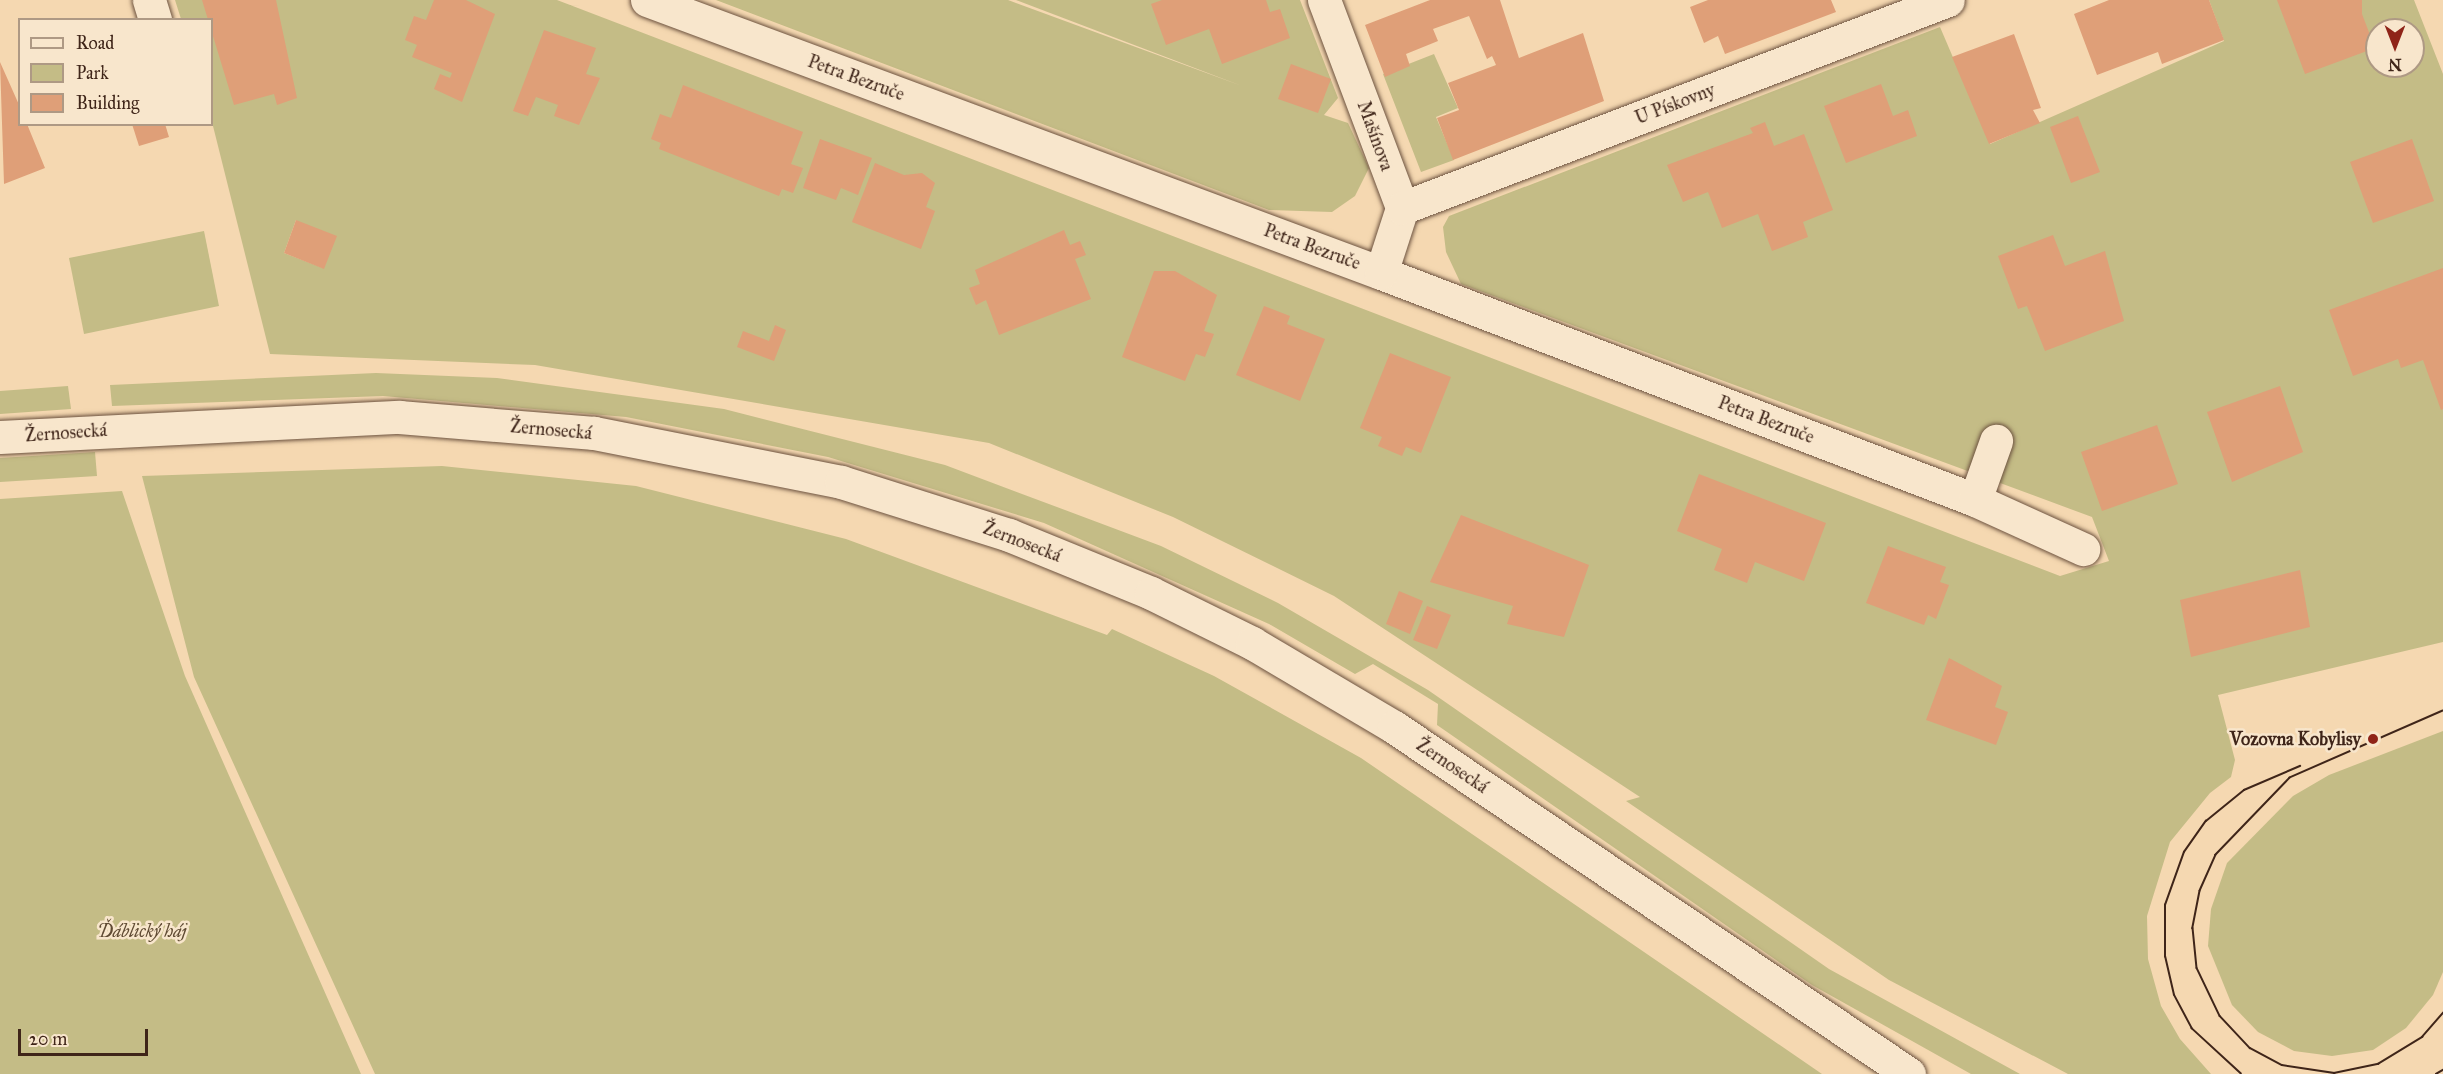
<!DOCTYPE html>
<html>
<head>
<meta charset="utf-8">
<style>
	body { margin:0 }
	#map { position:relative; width:2443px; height:1074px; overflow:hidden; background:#f5d8b1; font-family:"IM FELL Great Primer",serif }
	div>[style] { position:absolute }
	.green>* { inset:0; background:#c4bc86 }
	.building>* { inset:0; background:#df9f78 }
	.roads { filter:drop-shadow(0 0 2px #6c523f) drop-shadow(0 0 2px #6c523f) }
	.street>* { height:33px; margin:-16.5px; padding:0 16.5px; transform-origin:16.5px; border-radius:16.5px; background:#f8e6cc }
	.secondary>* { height:33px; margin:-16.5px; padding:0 16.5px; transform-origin:16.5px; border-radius:16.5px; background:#f8e6cc }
	.tram>* { height:1.5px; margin:-0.75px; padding:0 0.75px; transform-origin:0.75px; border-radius:0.75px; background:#3f2519 }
	.dots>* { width:16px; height:16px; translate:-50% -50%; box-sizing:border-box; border:3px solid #f8e6cc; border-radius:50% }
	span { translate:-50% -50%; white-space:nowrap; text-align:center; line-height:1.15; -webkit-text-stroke:5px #f8e6cc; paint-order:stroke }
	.street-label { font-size:18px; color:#3f2519 }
	.poi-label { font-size:18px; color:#3f2519; font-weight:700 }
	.right { translate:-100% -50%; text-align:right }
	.park-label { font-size:18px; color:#604b34; font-style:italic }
	.legend { position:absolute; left:18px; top:18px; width:195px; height:108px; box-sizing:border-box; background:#f8e6cc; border:2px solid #ae9984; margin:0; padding:8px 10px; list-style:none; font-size:18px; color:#3f2519 }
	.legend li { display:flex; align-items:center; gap:12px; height:30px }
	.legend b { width:30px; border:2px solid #ae9984 }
	.north { position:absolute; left:2365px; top:18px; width:60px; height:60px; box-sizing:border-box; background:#f8e6cc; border:2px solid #ae9984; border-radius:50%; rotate:180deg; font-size:16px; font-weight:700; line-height:24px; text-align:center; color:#3f2519 }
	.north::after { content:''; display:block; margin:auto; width:21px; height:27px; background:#8f2418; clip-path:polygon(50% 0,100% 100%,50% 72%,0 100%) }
	.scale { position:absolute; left:18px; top:1029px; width:130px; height:27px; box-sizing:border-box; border:3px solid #3f2519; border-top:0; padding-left:8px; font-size:18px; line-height:21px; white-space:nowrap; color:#3f2519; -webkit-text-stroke:4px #f8e6cc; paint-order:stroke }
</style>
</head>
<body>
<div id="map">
	<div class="green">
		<div style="clip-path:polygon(evenodd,175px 0,557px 0,2060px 576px,2109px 561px,2092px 517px,1461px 284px,1446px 252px,1443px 227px,1449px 216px,1940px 27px,1990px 144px,2224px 41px,2209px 0,2414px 0,2443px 74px,2443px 642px,2218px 695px,2235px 760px,2231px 777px,2210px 793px,2170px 842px,2147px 916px,2148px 959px,2161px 1006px,2180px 1039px,2211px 1074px,2068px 1074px,1889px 980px,1626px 801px,1640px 797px,1334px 596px,1173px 517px,989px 443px,535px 365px,270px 354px,212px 122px,212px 20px,181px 19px,175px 0,2377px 30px,2413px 30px,2413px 66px,2377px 66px,2377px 30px,175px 0,296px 220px,323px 268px,284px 253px,296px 220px)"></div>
		<div style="clip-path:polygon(716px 0,1008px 0,1242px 86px,1016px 0,1300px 0,1338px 98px,1324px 115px,1348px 123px,1369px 168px,1355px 196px,1332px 212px,1269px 210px)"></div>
		<div style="clip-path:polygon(1434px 54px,1458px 108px,1436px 117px,1454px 160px,1421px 172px,1383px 74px)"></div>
		<div style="clip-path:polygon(204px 231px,219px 306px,84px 334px,69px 258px)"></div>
		<div style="clip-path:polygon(376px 373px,497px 378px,724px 409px,945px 465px,1161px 546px,1278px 603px,1428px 690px,1829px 969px,2020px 1074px,1971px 1074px,1812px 985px,1437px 725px,1438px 704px,1373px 664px,1355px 674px,1269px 624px,1044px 523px,828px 457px,626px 417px,383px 396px,112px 406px,110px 385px)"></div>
		<div style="clip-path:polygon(68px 386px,71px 409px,0 414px,0 391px)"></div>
		<div style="clip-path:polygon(95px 452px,97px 476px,0 482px,0 458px)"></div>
		<div style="clip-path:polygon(442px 466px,636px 486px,846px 539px,1107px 635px,1112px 629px,1214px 676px,1361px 758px,1822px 1074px,375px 1074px,194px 677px,142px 476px)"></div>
		<div style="clip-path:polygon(122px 491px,185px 676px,361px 1074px,0 1074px,0 499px)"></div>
		<div style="clip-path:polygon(2443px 731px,2443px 972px,2433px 995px,2406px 1028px,2373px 1050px,2332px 1056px,2294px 1051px,2258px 1032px,2232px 1005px,2208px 946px,2211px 909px,2227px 863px,2293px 796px,2329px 775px)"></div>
	</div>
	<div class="building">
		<div style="clip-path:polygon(202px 0,276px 0,297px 98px,277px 105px,274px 94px,234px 105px)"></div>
		<div style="clip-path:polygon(434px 0,466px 0,495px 14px,462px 102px,434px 89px,440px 74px,450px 78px,452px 73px,412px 57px,417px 45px,405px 40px,414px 16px,426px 20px)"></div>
		<div style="clip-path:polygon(1162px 0,1266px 0,1270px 12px,1280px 9px,1290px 38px,1222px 64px,1209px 29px,1166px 45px,1151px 4px)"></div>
		<div style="clip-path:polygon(1430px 0,1500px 0,1519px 58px,1583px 33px,1604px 101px,1453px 160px,1437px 118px,1459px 110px,1448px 83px,1496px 65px,1492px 56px,1487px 59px,1469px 16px,1433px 29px,1438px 41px,1406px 54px,1410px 66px,1385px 77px,1365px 25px)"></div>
		<div style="clip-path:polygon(1708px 0,1831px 0,1836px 12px,1725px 54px,1718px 36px,1704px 43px,1690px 7px)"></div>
		<div style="clip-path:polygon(2109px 0,2209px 0,2224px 40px,2162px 64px,2158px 52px,2097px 75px,2074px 14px)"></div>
		<div style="clip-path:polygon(2277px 0,2362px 0,2362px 14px,2375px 48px,2305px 74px)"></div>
		<div style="clip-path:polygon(544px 30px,596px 48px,586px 74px,600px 78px,579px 125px,554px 116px,558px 105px,536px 97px,528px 116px,513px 111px)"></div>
		<div style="clip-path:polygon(2014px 34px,2041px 108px,2033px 110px,2040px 123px,1989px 144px,1952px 57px)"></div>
		<div style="clip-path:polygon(0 62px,20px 107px,20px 124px,27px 124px,45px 168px,4px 184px)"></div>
		<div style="clip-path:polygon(1291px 64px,1331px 79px,1318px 113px,1278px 99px)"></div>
		<div style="clip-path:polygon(1881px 84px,1893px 116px,1908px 110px,1917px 136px,1846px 163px,1824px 106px)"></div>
		<div style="clip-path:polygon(683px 85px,803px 132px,791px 164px,803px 168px,793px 193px,782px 189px,779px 196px,659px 149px,661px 143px,651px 139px,660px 114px,671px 118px)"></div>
		<div style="clip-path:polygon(2078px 116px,2100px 172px,2071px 183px,2050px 127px)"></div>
		<div style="clip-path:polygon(1765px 122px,1774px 146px,1804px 134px,1833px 210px,1803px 222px,1808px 237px,1772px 251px,1758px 214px,1722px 228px,1708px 192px,1683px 202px,1667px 165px,1753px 133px,1750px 128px)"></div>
		<div style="clip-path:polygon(132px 124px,165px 124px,169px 137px,139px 146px)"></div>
		<div style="clip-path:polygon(820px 139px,872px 158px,858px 195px,841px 188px,836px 200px,803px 188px)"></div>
		<div style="clip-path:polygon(2412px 139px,2434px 201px,2373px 223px,2350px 162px)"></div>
		<div style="clip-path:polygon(875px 163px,904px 175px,922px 173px,935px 183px,926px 207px,935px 211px,921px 249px,852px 222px)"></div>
		<div style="clip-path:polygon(296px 220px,337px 236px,324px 269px,284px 253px)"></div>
		<div style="clip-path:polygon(1064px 230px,1070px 245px,1080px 241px,1086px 255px,1075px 259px,1091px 299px,999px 335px,986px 300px,976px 305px,969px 288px,980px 284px,975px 270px)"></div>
		<div style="clip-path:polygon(2053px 235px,2065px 266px,2105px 251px,2124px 321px,2045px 351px,2027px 306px,2018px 309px,1998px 256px)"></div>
		<div style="clip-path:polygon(2443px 268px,2443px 409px,2441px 410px,2423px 360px,2401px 368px,2398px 359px,2353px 376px,2329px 310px)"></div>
		<div style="clip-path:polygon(1154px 271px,1175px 271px,1217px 295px,1204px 331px,1214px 334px,1205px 357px,1196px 354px,1185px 381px,1122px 357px)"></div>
		<div style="clip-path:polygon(1264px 306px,1290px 316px,1287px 324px,1325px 339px,1300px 401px,1236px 375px)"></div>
		<div style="clip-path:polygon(775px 325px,786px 330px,774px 361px,737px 347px,743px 331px,769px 341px)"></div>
		<div style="clip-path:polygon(1390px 353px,1451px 377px,1421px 453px,1406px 447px,1402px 456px,1378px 446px,1382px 437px,1360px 428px)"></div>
		<div style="clip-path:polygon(2280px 386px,2303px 452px,2232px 482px,2207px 412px)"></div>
		<div style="clip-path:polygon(2157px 425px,2178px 484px,2102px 511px,2081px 452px)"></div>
		<div style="clip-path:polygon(1699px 474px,1826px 523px,1804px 581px,1755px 562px,1747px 583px,1714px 570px,1722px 549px,1677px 531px)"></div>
		<div style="clip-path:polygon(1461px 515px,1589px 565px,1564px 637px,1507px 624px,1513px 606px,1430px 582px)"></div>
		<div style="clip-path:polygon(1888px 546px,1946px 567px,1940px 582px,1949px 585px,1936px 619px,1928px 615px,1924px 625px,1866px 603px)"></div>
		<div style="clip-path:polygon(2300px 570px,2310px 627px,2191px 657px,2180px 600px)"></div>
		<div style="clip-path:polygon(1399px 591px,1423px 601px,1410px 634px,1386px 624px)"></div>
		<div style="clip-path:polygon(1427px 606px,1451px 615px,1437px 649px,1413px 640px)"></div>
		<div style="clip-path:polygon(1949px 658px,2002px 686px,1995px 707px,2008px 712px,1996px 745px,1926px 720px)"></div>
	</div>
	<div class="roads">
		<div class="street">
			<div style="left:149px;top:0;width:21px;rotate:73deg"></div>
			<div style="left:647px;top:0;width:783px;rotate:20.4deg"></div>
			<div style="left:1381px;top:273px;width:636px;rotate:20.91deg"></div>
			<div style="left:1975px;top:500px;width:119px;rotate:24.4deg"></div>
			<div style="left:1324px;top:0;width:222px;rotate:69.4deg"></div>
			<div style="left:1402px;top:208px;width:68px;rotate:107.9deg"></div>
			<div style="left:1402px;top:208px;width:584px;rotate:-20.85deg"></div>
			<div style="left:1975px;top:500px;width:63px;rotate:-70.4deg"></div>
		</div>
		<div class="secondary">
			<div style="left:0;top:437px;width:400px;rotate:-2.9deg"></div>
			<div style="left:399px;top:417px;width:196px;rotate:4.7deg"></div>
			<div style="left:594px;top:433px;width:252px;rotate:11.2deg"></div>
			<div style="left:841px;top:482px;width:176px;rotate:17.5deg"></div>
			<div style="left:1009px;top:535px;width:153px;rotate:22.2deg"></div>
			<div style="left:1151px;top:593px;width:113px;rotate:26.3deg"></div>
			<div style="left:1252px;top:643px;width:165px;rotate:30.6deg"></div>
			<div style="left:1394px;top:727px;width:621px;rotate:33.97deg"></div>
		</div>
	</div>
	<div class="tram">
		<div style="left:2443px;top:711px;width:167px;rotate:156.4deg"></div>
		<div style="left:2290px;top:778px;width:107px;rotate:133.9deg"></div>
		<div style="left:2216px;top:855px;width:39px;rotate:114deg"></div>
		<div style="left:2200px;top:891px;width:38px;rotate:101deg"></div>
		<div style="left:2193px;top:928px;width:40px;rotate:84.3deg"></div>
		<div style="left:2197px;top:968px;width:53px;rotate:64.4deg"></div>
		<div style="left:2220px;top:1016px;width:44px;rotate:46.8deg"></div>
		<div style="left:2250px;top:1048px;width:36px;rotate:28deg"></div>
		<div style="left:2282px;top:1065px;width:53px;rotate:8.7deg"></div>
		<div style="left:2334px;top:1073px;width:45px;rotate:-11.6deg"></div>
		<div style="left:2378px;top:1064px;width:52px;rotate:-31.5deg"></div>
		<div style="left:2422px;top:1037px;width:32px;rotate:-49deg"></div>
		<div style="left:2241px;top:1074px;width:67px;rotate:-137.4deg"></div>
		<div style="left:2192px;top:1029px;width:38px;rotate:-118deg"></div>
		<div style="left:2174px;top:995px;width:39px;rotate:-103deg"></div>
		<div style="left:2165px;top:957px;width:52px;rotate:-90deg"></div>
		<div style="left:2165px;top:905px;width:56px;rotate:-70.3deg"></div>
		<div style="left:2184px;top:852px;width:38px;rotate:-55deg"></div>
		<div style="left:2206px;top:821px;width:49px;rotate:-39.2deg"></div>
		<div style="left:2244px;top:790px;width:61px;rotate:-23.2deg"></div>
		<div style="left:2436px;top:1074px;width:8px;rotate:-30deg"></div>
	</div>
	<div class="dots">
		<div style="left:2373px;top:739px;background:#8f2418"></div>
	</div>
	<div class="street-label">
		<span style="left:856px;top:78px;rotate:20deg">Petra Bezruče</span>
		<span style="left:1675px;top:104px;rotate:-21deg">U Pískovny</span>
		<span style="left:1375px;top:136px;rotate:70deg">Mašínova</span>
		<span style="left:1312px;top:247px;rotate:20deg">Petra Bezruče</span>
		<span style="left:1766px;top:420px;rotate:21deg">Petra Bezruče</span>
		<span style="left:551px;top:430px;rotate:5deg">Žernosecká</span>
		<span style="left:66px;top:433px;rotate:-4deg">Žernosecká</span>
		<span style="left:1022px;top:542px;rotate:21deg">Žernosecká</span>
		<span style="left:1452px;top:766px;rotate:34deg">Žernosecká</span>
	</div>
	<div class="poi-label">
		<span class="right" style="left:2361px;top:739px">Vozovna Kobylisy</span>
	</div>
	<div class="park-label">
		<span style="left:142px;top:931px">Ďáblický háj</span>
	</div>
	<ul class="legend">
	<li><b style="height:8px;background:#f8e6cc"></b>Road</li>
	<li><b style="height:16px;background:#c4bc86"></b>Park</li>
	<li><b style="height:16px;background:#df9f78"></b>Building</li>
	</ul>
	<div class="north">N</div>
	<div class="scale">20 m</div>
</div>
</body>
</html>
